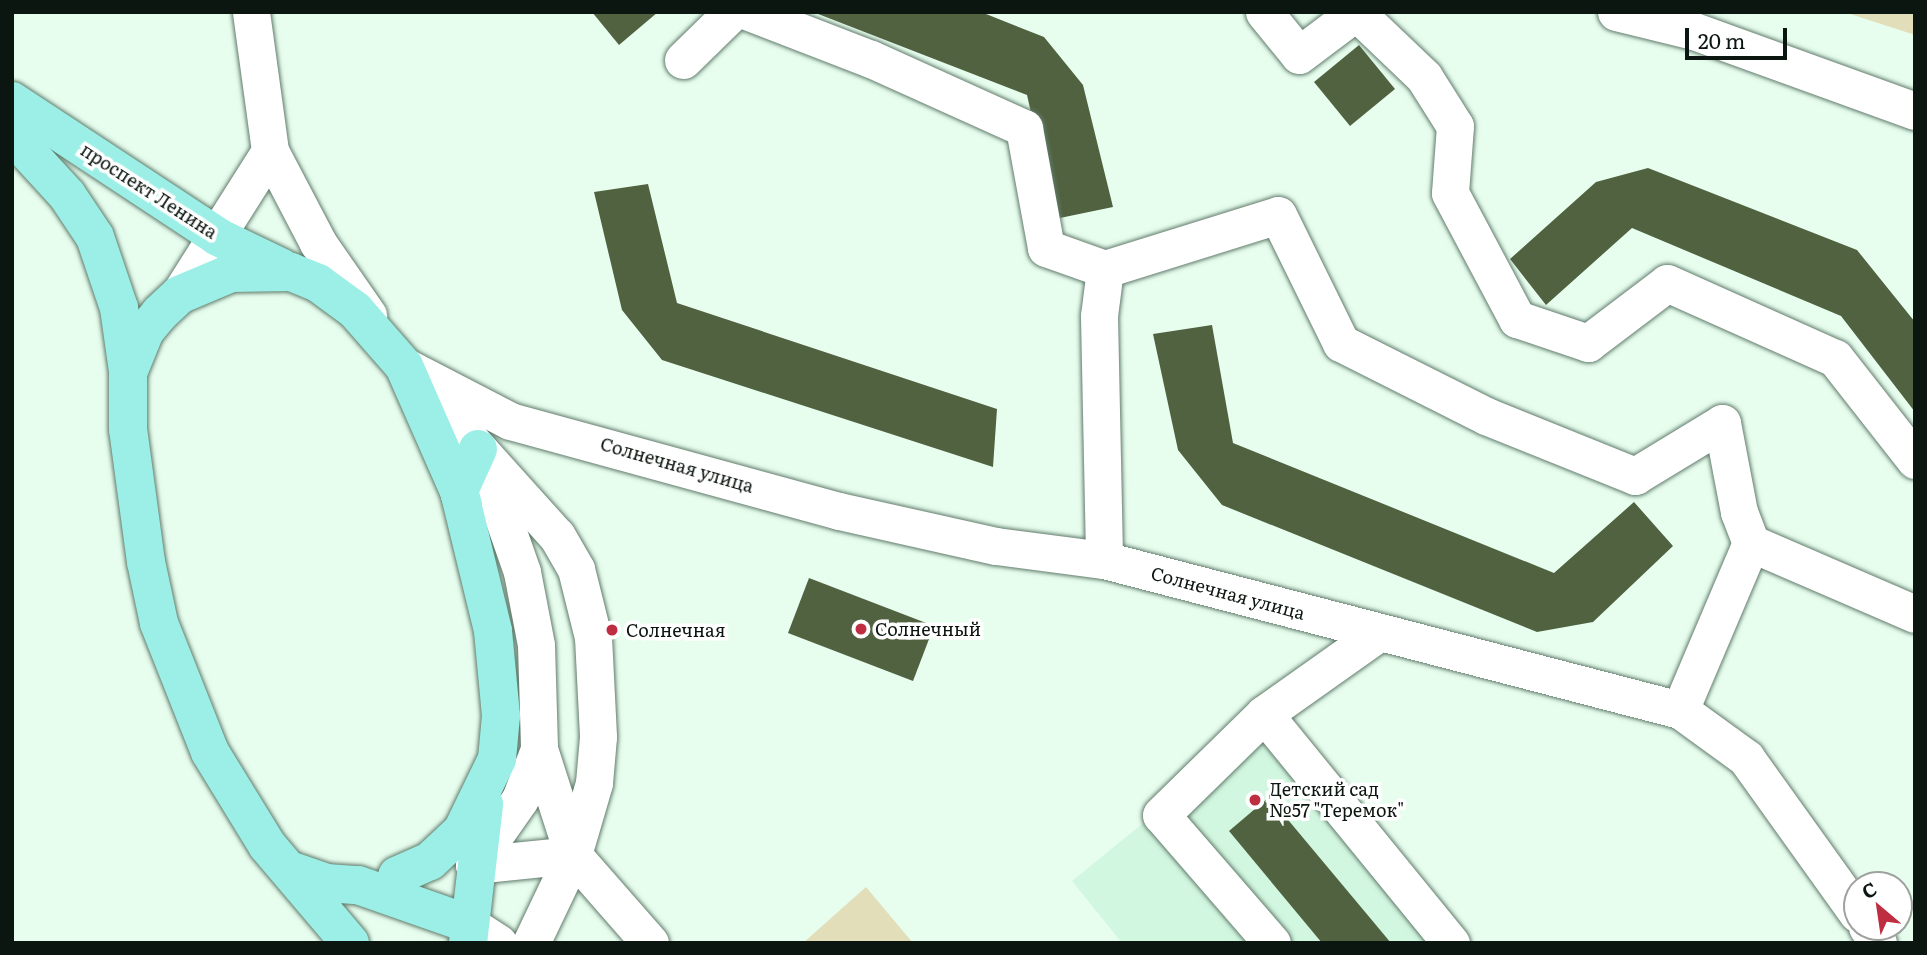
<!DOCTYPE html>
<html>
<head>
<meta charset="utf-8">
<style>
	body { margin:0 }
	#map { position:relative; width:1927px; height:955px; overflow:hidden; background:#e7feef; font-family:Literata,serif }
	div>[style] { position:absolute }
	.built>* { inset:0; background:#d2f7e0 }
	.green>* { inset:0; background:#e2deba }
	.building>* { inset:0; background:#516240 }
	.roads { filter:drop-shadow(0 0 2px #617b6b) drop-shadow(0 0 2px #617b6b) }
	.minor>* { height:37px; margin:-18.5px; padding:0 18.5px; transform-origin:18.5px; border-radius:18.5px; background:#fff }
	.major>* { height:38px; margin:-19px; padding:0 19px; transform-origin:19px; border-radius:19px; background:#9befe6 }
	.dots>* { width:19px; height:19px; translate:-50% -50%; box-sizing:border-box; border:4px solid #fff; border-radius:50% }
	span { translate:-50% -50%; white-space:nowrap; text-align:center; line-height:1.15; -webkit-text-stroke:7px #fff; paint-order:stroke }
	.street-label { font-size:18px; color:#0c1610 }
	.poi-label { font-size:18px; color:#0c1610 }
	.left { translate:0 -50%; text-align:left }
	.frame { position:absolute; inset:0; border:14px solid #0c1610; pointer-events:none }
	.north { position:absolute; left:1843px; top:871px; width:70px; height:70px; box-sizing:border-box; background:#fff; border:2px solid #9ea29f; border-radius:50%; rotate:331deg; font-size:19px; font-weight:700; line-height:28px; text-align:center; color:#0c1610 }
	.north::after { content:''; display:block; margin:auto; width:24px; height:32px; background:#be2d40; clip-path:polygon(50% 0,100% 100%,50% 72%,0 100%) }
	.scale { position:absolute; left:1685px; top:28px; width:102px; height:32px; box-sizing:border-box; border:4px solid #0c1610; border-top:0; padding-left:9px; font-size:21px; line-height:24px; white-space:nowrap; color:#0c1610; -webkit-text-stroke:5px #fff; paint-order:stroke }
</style>
</head>
<body>
<div id="map">
	<div class="built">
		<div style="clip-path:polygon(1272px 718px,1456px 943px,1122px 943px,1072px 881px)"></div>
	</div>
	<div class="green">
		<div style="clip-path:polygon(1844px 12px,1915px 12px,1915px 35px)"></div>
		<div style="clip-path:polygon(866px 887px,913px 943px,803px 943px)"></div>
	</div>
	<div class="building">
		<div style="clip-path:polygon(592px 12px,658px 12px,619px 45px)"></div>
		<div style="clip-path:polygon(813px 12px,981px 12px,1044px 37px,1083px 85px,1113px 207px,1055px 219px,1027px 95px)"></div>
		<div style="clip-path:polygon(1359px 45px,1395px 89px,1350px 126px,1314px 82px)"></div>
		<div style="clip-path:polygon(1648px 168px,1857px 250px,1915px 322px,1915px 412px,1841px 316px,1632px 228px,1546px 305px,1510px 259px,1596px 182px)"></div>
		<div style="clip-path:polygon(648px 184px,677px 303px,997px 409px,993px 467px,662px 360px,622px 310px,594px 192px)"></div>
		<div style="clip-path:polygon(1212px 325px,1233px 443px,1554px 573px,1634px 502px,1673px 546px,1593px 622px,1537px 632px,1222px 505px,1178px 450px,1153px 334px)"></div>
		<div style="clip-path:polygon(809px 578px,934px 626px,913px 681px,788px 633px)"></div>
		<div style="clip-path:polygon(1269px 797px,1391px 943px,1322px 943px,1229px 831px)"></div>
	</div>
	<div class="roads">
		<div class="minor">
			<div style="left:251px;top:12px;width:140px;rotate:82.2deg"></div>
			<div style="left:270px;top:151px;width:104px;rotate:62.4deg"></div>
			<div style="left:318px;top:243px;width:88px;rotate:55.2deg"></div>
			<div style="left:749px;top:12px;width:131px;rotate:21.1deg"></div>
			<div style="left:871px;top:59px;width:168px;rotate:24.3deg"></div>
			<div style="left:1024px;top:128px;width:122px;rotate:79.6deg"></div>
			<div style="left:1046px;top:248px;width:63px;rotate:19.6deg"></div>
			<div style="left:1105px;top:269px;width:47px;rotate:97.3deg"></div>
			<div style="left:1099px;top:316px;width:244px;rotate:88.8deg"></div>
			<div style="left:1264px;top:12px;width:55px;rotate:50.9deg"></div>
			<div style="left:1299px;top:55px;width:71px;rotate:-37deg"></div>
			<div style="left:1356px;top:12px;width:94px;rotate:43.7deg"></div>
			<div style="left:1424px;top:77px;width:58px;rotate:57.7deg"></div>
			<div style="left:1455px;top:126px;width:67px;rotate:94.3deg"></div>
			<div style="left:1450px;top:193px;width:143px;rotate:62deg"></div>
			<div style="left:1517px;top:319px;width:75px;rotate:18.7deg"></div>
			<div style="left:1588px;top:343px;width:99px;rotate:-37.2deg"></div>
			<div style="left:1667px;top:283px;width:184px;rotate:24.1deg"></div>
			<div style="left:1835px;top:358px;width:130px;rotate:51.9deg"></div>
			<div style="left:1616px;top:12px;width:80px;rotate:13.7deg"></div>
			<div style="left:1694px;top:31px;width:235px;rotate:19.9deg"></div>
			<div style="left:683px;top:60px;width:69px;rotate:-44.4deg"></div>
			<div style="left:1105px;top:269px;width:181px;rotate:-17.3deg"></div>
			<div style="left:1278px;top:215px;width:143px;rotate:63.8deg"></div>
			<div style="left:1341px;top:343px;width:162px;rotate:26.7deg"></div>
			<div style="left:1486px;top:416px;width:161px;rotate:21.9deg"></div>
			<div style="left:1635px;top:476px;width:102px;rotate:-31.3deg"></div>
			<div style="left:1722px;top:423px;width:91px;rotate:79.2deg"></div>
			<div style="left:1739px;top:512px;width:33px;rotate:69deg"></div>
			<div style="left:1751px;top:543px;width:179px;rotate:23.4deg"></div>
			<div style="left:179px;top:295px;width:170px;rotate:-57.7deg"></div>
			<div style="left:404px;top:366px;width:119px;rotate:27.4deg"></div>
			<div style="left:510px;top:421px;width:341px;rotate:15.3deg"></div>
			<div style="left:839px;top:511px;width:161px;rotate:12.6deg"></div>
			<div style="left:996px;top:546px;width:109px;rotate:7.4deg"></div>
			<div style="left:1104px;top:560px;width:595px;rotate:14.6deg"></div>
			<div style="left:1680px;top:710px;width:82px;rotate:36deg"></div>
			<div style="left:1746px;top:758px;width:191px;rotate:54.4deg"></div>
			<div style="left:419px;top:383px;width:206px;rotate:48deg"></div>
			<div style="left:557px;top:536px;width:38px;rotate:60deg"></div>
			<div style="left:576px;top:569px;width:70px;rotate:76deg"></div>
			<div style="left:593px;top:637px;width:100px;rotate:87.1deg"></div>
			<div style="left:598px;top:737px;width:46px;rotate:95deg"></div>
			<div style="left:594px;top:783px;width:75px;rotate:106.3deg"></div>
			<div style="left:573px;top:855px;width:98px;rotate:115.5deg"></div>
			<div style="left:486px;top:469px;width:109px;rotate:70.7deg"></div>
			<div style="left:522px;top:572px;width:74px;rotate:79.1deg"></div>
			<div style="left:536px;top:645px;width:104px;rotate:88.3deg"></div>
			<div style="left:539px;top:749px;width:111px;rotate:72.2deg"></div>
			<div style="left:573px;top:855px;width:117px;rotate:48.8deg"></div>
			<div style="left:1680px;top:710px;width:181px;rotate:-67deg"></div>
			<div style="left:1264px;top:714px;width:296px;rotate:50.8deg"></div>
			<div style="left:474px;top:865px;width:80px;rotate:-55.1deg"></div>
			<div style="left:520px;top:799px;width:53px;rotate:-69.2deg"></div>
			<div style="left:474px;top:865px;width:100px;rotate:-5.8deg"></div>
			<div style="left:469px;top:924px;width:35px;rotate:33deg"></div>
			<div style="left:1867px;top:927px;width:19px;rotate:55deg"></div>
			<div style="left:1272px;top:943px;width:169px;rotate:-130.9deg"></div>
			<div style="left:1161px;top:815px;width:144px;rotate:-44.4deg"></div>
			<div style="left:1264px;top:714px;width:138px;rotate:-35.3deg"></div>
		</div>
		<div class="major">
			<div style="left:12px;top:101px;width:247px;rotate:33.4deg"></div>
			<div style="left:218px;top:237px;width:71px;rotate:25.8deg"></div>
			<div style="left:12px;top:135px;width:81px;rotate:47.5deg"></div>
			<div style="left:67px;top:195px;width:50px;rotate:56.3deg"></div>
			<div style="left:95px;top:237px;width:75px;rotate:71.3deg"></div>
			<div style="left:119px;top:308px;width:64px;rotate:81.9deg"></div>
			<div style="left:463px;top:505px;width:15px;rotate:-106deg"></div>
			<div style="left:459px;top:491px;width:46px;rotate:-65.7deg"></div>
			<div style="left:292px;top:871px;width:36px;rotate:19deg"></div>
			<div style="left:326px;top:883px;width:32px;rotate:4deg"></div>
			<div style="left:358px;top:885px;width:118px;rotate:19.4deg"></div>
			<div style="left:350px;top:943px;width:128px;rotate:-130.3deg"></div>
			<div style="left:267px;top:845px;width:109px;rotate:-121.5deg"></div>
			<div style="left:210px;top:752px;width:139px;rotate:-111.6deg"></div>
			<div style="left:159px;top:623px;width:62px;rotate:-102deg"></div>
			<div style="left:146px;top:562px;width:134px;rotate:-97.7deg"></div>
			<div style="left:128px;top:429px;width:56px;rotate:-90deg"></div>
			<div style="left:128px;top:373px;width:45px;rotate:-68deg"></div>
			<div style="left:145px;top:331px;width:23px;rotate:-50deg"></div>
			<div style="left:160px;top:313px;width:26px;rotate:-43deg"></div>
			<div style="left:179px;top:295px;width:56px;rotate:-22.9deg"></div>
			<div style="left:231px;top:273px;width:60px;rotate:-1deg"></div>
			<div style="left:291px;top:272px;width:29px;rotate:22deg"></div>
			<div style="left:318px;top:283px;width:46px;rotate:36.1deg"></div>
			<div style="left:355px;top:310px;width:74px;rotate:48.8deg"></div>
			<div style="left:404px;top:366px;width:137px;rotate:66.3deg"></div>
			<div style="left:459px;top:491px;width:144px;rotate:76.3deg"></div>
			<div style="left:493px;top:631px;width:85px;rotate:84.6deg"></div>
			<div style="left:501px;top:716px;width:43px;rotate:95.3deg"></div>
			<div style="left:497px;top:759px;width:80px;rotate:115.9deg"></div>
			<div style="left:462px;top:831px;width:44px;rotate:136.8deg"></div>
			<div style="left:430px;top:861px;width:36px;rotate:156deg"></div>
			<div style="left:468px;top:943px;width:140px;rotate:-83.4deg"></div>
		</div>
	</div>
	<div class="dots">
		<div style="left:861px;top:629px;background:#be2d40"></div>
		<div style="left:612px;top:630px;background:#be2d40"></div>
		<div style="left:1255px;top:800px;background:#be2d40"></div>
	</div>
	<div class="street-label">
		<span style="left:149px;top:191px;rotate:33deg">проспект Ленина</span>
		<span style="left:677px;top:465px;rotate:16deg">Солнечная улица</span>
		<span style="left:1228px;top:593px;rotate:15deg">Солнечная улица</span>
	</div>
	<div class="poi-label">
		<span class="left" style="left:875px;top:629px">Солнечный</span>
		<span class="left" style="left:626px;top:630px">Солнечная</span>
		<span class="left" style="left:1269px;top:800px">Детский сад<br>№57 "Теремок"</span>
	</div>
	<div class="frame"></div>
	<div class="north">С</div>
	<div class="scale">20 m</div>
</div>
</body>
</html>
